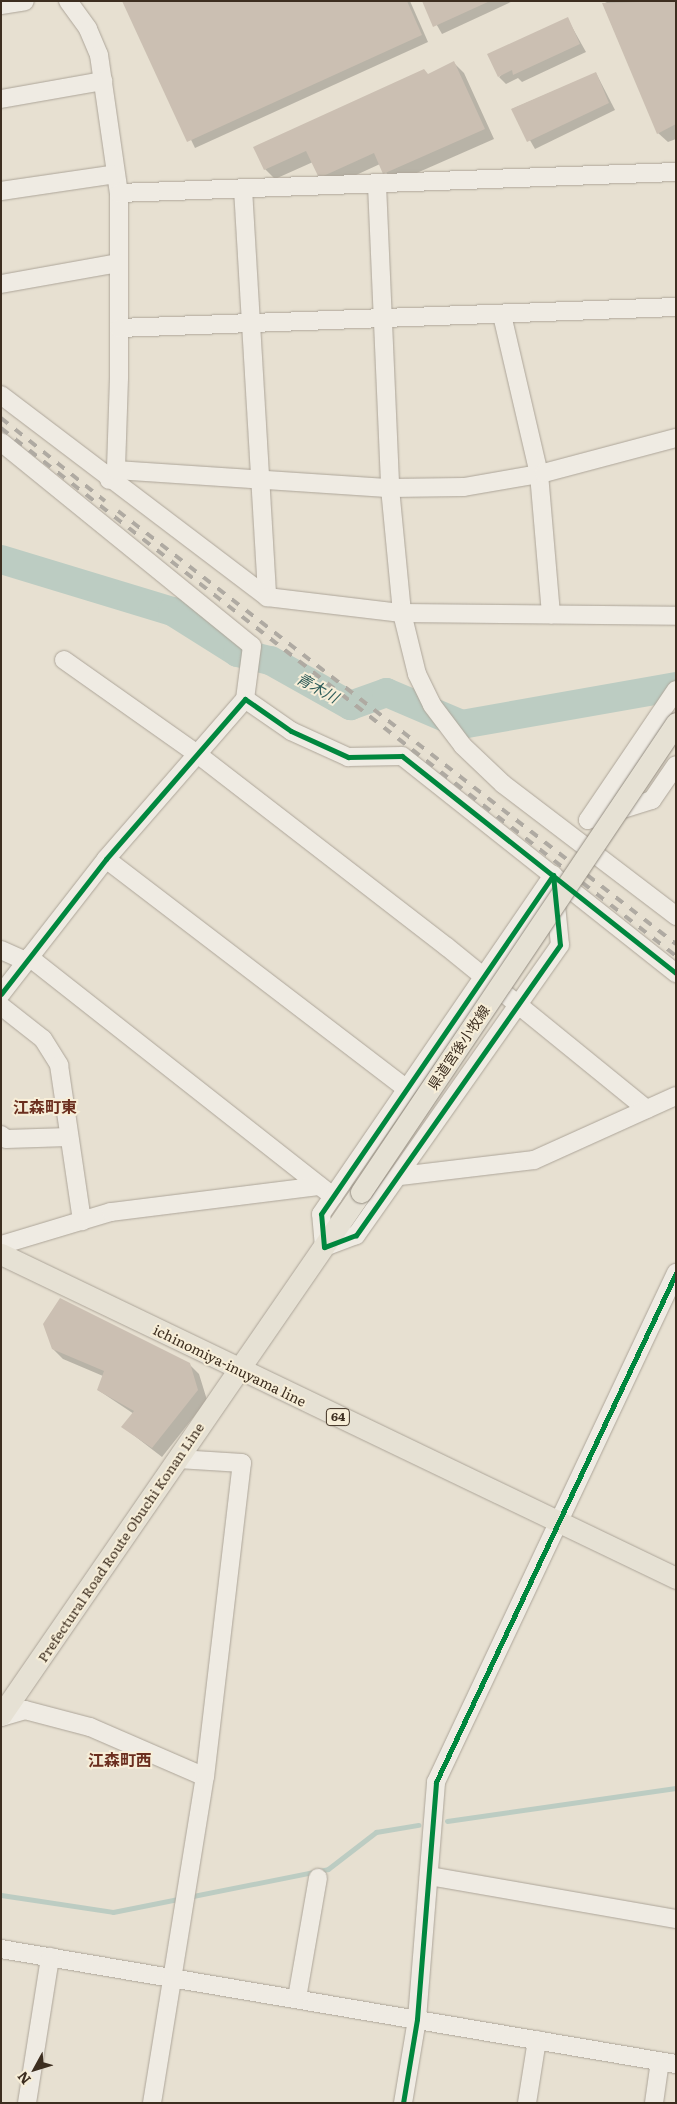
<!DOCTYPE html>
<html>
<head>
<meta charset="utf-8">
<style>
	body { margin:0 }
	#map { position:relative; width:677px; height:2104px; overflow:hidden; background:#e7e0d1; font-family:Literata,"Noto Sans JP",serif }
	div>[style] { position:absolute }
	.shadow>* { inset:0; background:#0003 }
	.stream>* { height:5px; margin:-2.5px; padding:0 2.5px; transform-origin:2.5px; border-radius:2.5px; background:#bcccc2 }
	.river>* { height:29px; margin:-14.5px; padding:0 14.5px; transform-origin:14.5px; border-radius:14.5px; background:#bcccc2 }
	.building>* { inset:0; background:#cbbfb2 }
	.roads { filter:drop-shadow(0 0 1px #ada599) drop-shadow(0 0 1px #ada599) }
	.minor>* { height:18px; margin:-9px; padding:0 9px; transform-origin:9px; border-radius:9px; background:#efebe3 }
	.major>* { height:21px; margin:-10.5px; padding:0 10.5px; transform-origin:10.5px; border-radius:10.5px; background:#e6e1d4 }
	.rail>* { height:4px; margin-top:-2px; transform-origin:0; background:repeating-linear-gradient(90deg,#afaaa2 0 9px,transparent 0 18px) }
	.bridges { filter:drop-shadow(0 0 1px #928b80) drop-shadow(0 0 1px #928b80) }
	.major-bridge>* { height:21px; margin:-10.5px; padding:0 10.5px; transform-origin:10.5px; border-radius:10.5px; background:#e6e1d4 }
	.cycleway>* { height:5px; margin:-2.5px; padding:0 2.5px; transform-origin:2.5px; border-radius:2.5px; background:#00873e }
	span { translate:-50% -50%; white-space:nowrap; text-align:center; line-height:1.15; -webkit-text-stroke:4px #f7eed8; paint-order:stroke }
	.shield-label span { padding:1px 4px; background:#f7eed8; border:1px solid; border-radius:4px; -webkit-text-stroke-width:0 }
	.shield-label { font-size:12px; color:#3d2e20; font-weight:700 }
	.street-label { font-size:14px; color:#3d2e20 }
	.water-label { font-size:15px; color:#2f5d5a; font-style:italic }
	.quarter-label { font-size:16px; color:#6b2e1e; font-weight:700 }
	.frame { position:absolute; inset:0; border:2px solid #3d2e20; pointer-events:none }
	.north { position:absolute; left:10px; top:2044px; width:50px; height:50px; -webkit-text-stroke:4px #f7eed8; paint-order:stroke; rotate:231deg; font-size:14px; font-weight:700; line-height:20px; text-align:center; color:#3d2e20 }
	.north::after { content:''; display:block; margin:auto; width:18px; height:22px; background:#3d2e20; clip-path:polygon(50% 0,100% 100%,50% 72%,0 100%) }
</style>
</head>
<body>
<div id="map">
	<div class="shadow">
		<div style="clip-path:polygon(124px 1px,410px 1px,428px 42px,195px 148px)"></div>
		<div style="clip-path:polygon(423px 1px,513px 1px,442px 34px)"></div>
		<div style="clip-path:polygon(609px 1px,676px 1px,676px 139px,668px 142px,658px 133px,603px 4px)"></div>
		<div style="clip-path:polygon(567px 18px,586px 52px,522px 82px,518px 78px,506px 84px,499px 77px)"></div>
		<div style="clip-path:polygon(454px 63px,464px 73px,494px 139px,394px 183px,380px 164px,330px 187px,313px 162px,275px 179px,265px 169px)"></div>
		<div style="clip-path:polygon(596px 73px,615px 110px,535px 149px,512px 109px)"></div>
		<div style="clip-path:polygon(53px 1349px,189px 1364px,199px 1374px,207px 1400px,162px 1457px,123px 1427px,134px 1414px,98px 1390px,103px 1376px,63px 1359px)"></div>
	</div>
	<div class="stream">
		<div style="left:447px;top:1821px;width:231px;rotate:-8.2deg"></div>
		<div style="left:1px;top:1895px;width:113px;rotate:8.6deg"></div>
		<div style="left:113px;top:1912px;width:219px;rotate:-11.3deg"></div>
		<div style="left:328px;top:1869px;width:61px;rotate:-37.6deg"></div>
		<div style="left:376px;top:1832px;width:43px;rotate:-9.5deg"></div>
	</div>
	<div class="river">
		<div style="left:1px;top:559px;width:179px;rotate:16.9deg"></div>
		<div style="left:172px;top:611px;width:77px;rotate:32.2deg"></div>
		<div style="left:237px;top:652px;width:34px;rotate:14deg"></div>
		<div style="left:270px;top:660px;width:92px;rotate:29.4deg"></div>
		<div style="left:350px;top:705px;width:38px;rotate:-20deg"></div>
		<div style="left:386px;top:692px;width:82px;rotate:23.1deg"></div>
		<div style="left:461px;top:724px;width:218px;rotate:-10deg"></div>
	</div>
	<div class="building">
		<div style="clip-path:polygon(122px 1px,407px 1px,422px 35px,187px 142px)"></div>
		<div style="clip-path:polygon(422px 1px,490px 1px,433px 27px)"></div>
		<div style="clip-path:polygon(676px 1px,676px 124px,657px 134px,602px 3px)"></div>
		<div style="clip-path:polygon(568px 17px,580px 44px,513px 75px,512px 70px,498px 77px,487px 54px)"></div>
		<div style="clip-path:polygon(454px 61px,485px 129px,383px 174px,374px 153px,319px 178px,306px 151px,264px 170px,253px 147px,424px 69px,428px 74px)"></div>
		<div style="clip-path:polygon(596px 72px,609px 103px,527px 142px,511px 109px)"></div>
		<div style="clip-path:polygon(60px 1298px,190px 1363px,198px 1390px,152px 1448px,121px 1427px,134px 1411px,97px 1390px,104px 1371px,52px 1349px,43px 1324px)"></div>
	</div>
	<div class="roads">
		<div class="minor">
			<div style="left:68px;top:1px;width:34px;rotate:54deg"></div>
			<div style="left:88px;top:29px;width:28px;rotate:67deg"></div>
			<div style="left:99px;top:55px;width:139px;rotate:81.8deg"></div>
			<div style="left:119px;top:193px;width:185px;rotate:90deg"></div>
			<div style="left:119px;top:378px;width:92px;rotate:91.9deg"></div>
			<div style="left:116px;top:470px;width:12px;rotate:125deg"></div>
			<div style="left:1px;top:5px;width:24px;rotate:-9deg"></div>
			<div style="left:1px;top:99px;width:104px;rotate:-10deg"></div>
			<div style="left:377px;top:185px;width:303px;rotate:87.5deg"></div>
			<div style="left:390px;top:488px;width:126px;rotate:84.5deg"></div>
			<div style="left:402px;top:613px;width:63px;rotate:76.2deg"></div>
			<div style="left:417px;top:674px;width:34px;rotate:64deg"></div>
			<div style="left:432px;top:705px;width:51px;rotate:52.9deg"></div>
			<div style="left:463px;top:746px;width:55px;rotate:43.5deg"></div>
			<div style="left:503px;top:784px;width:218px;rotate:37.3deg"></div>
			<div style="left:243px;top:189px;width:409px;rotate:86.6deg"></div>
			<div style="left:1px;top:191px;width:116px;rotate:-8.4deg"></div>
			<div style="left:119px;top:193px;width:557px;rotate:-2.16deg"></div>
			<div style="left:1px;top:284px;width:120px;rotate:-10.1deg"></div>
			<div style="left:502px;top:315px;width:163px;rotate:76.9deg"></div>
			<div style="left:539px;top:474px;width:141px;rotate:85.1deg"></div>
			<div style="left:119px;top:328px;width:557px;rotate:-2.16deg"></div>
			<div style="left:1px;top:395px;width:334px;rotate:37.2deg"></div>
			<div style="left:267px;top:597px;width:136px;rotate:6.8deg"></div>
			<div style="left:402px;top:613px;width:274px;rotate:0.6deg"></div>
			<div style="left:1px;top:442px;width:323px;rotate:39.1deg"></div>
			<div style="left:252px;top:646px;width:53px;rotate:97.5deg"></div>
			<div style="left:116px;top:470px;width:275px;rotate:3.8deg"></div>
			<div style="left:390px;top:488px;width:74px;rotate:-0.8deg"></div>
			<div style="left:464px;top:487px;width:81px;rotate:-9.9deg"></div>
			<div style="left:544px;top:473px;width:137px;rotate:-14.9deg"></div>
			<div style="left:64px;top:660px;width:161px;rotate:35.2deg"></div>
			<div style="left:196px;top:753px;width:317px;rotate:37.7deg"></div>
			<div style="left:447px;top:947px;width:257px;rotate:39.1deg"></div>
			<div style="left:676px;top:690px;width:157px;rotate:124.1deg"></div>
			<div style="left:588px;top:820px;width:67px;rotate:-17.4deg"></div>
			<div style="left:652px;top:800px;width:42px;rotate:-55.6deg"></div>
			<div style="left:106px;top:859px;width:377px;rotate:37.4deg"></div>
			<div style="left:553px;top:875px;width:70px;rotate:84.3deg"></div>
			<div style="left:560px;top:945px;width:355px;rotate:125.1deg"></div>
			<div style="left:356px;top:1235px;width:34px;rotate:159deg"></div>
			<div style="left:324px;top:1247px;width:33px;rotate:-95deg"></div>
			<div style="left:321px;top:1214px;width:411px;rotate:-55.6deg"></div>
			<div style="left:1px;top:950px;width:27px;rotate:24deg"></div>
			<div style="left:29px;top:957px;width:387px;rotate:38.2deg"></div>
			<div style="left:1px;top:994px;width:171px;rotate:-52.1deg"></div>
			<div style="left:106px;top:859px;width:212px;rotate:-49deg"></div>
			<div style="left:245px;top:699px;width:56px;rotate:34.8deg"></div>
			<div style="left:291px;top:731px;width:63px;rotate:24.5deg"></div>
			<div style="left:348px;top:757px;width:54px;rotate:-1.1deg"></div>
			<div style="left:402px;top:756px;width:350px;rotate:38.4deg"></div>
			<div style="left:1px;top:1006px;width:53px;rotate:38.2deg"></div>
			<div style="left:43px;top:1039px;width:31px;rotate:58deg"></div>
			<div style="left:59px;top:1065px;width:158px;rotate:81.6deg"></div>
			<div style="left:1px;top:1135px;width:6px;rotate:39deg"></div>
			<div style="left:6px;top:1139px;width:63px;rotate:-1.8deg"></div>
			<div style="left:400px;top:1176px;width:135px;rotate:-6.8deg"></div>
			<div style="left:534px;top:1160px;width:156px;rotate:-24.3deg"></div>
			<div style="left:1px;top:1245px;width:115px;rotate:-16.7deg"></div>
			<div style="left:111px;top:1212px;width:210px;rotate:-7.1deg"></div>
			<div style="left:1px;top:1717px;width:25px;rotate:-16deg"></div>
			<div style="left:25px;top:1710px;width:67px;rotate:14.7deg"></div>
			<div style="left:90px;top:1727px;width:125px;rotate:23.5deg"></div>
			<div style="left:429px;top:1876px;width:251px;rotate:9.9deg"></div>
			<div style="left:1px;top:1949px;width:685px;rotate:9.67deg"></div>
			<div style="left:297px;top:1998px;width:122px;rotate:-80.1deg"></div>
			<div style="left:27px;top:2103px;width:148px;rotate:-81deg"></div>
			<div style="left:152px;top:2103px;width:330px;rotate:-80.8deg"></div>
			<div style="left:205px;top:1777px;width:316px;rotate:-83.3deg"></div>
			<div style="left:242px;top:1463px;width:64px;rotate:-176.4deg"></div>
			<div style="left:403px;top:2103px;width:85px;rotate:-80.5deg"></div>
			<div style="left:417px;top:2019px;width:238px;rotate:-85.4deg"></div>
			<div style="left:436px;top:1782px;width:563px;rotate:-64.76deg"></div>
			<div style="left:527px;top:2103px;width:64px;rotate:-81deg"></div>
			<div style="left:654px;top:2103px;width:42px;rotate:-81.9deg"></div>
		</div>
		<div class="major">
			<div style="left:1px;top:1254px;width:749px;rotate:25.64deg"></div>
			<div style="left:1px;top:1715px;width:635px;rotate:-55.46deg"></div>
		</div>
	</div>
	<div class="rail">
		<div style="left:1px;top:418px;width:133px;rotate:38.6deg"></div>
		<div style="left:1px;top:428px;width:857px;rotate:38.03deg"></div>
		<div style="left:118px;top:511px;width:706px;rotate:37.81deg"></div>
	</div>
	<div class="bridges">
		<div class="major-bridge">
			<div style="left:361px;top:1192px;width:565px;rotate:-56.11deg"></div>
		</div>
	</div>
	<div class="cycleway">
		<div style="left:553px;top:875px;width:70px;rotate:84.3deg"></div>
		<div style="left:560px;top:945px;width:355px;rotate:125.1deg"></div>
		<div style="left:356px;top:1235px;width:34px;rotate:159deg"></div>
		<div style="left:324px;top:1247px;width:33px;rotate:-95deg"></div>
		<div style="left:321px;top:1214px;width:411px;rotate:-55.6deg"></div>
		<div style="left:1px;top:994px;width:171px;rotate:-52.1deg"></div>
		<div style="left:106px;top:859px;width:212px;rotate:-49deg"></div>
		<div style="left:245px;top:699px;width:56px;rotate:34.8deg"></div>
		<div style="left:291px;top:731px;width:63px;rotate:24.5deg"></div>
		<div style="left:348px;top:757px;width:54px;rotate:-1.1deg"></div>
		<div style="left:402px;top:756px;width:350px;rotate:38.4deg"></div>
		<div style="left:403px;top:2103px;width:85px;rotate:-80.5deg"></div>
		<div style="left:417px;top:2019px;width:238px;rotate:-85.4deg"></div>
		<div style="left:436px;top:1782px;width:563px;rotate:-64.76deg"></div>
	</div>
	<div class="shield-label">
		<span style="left:338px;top:1417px">64</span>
	</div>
	<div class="street-label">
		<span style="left:458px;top:1047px;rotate:-56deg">県道宮後小牧線</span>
		<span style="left:230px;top:1365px;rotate:26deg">ichinomiya-inuyama line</span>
		<span style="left:120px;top:1542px;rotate:-56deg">Prefectural Road Route Obuchi Konan Line</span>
	</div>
	<div class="water-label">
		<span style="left:318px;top:687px;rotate:29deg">青木川</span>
	</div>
	<div class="quarter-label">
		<span style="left:45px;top:1106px">江森町東</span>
		<span style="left:120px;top:1759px">江森町西</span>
	</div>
	<div class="frame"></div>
	<div class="north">N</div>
</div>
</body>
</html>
